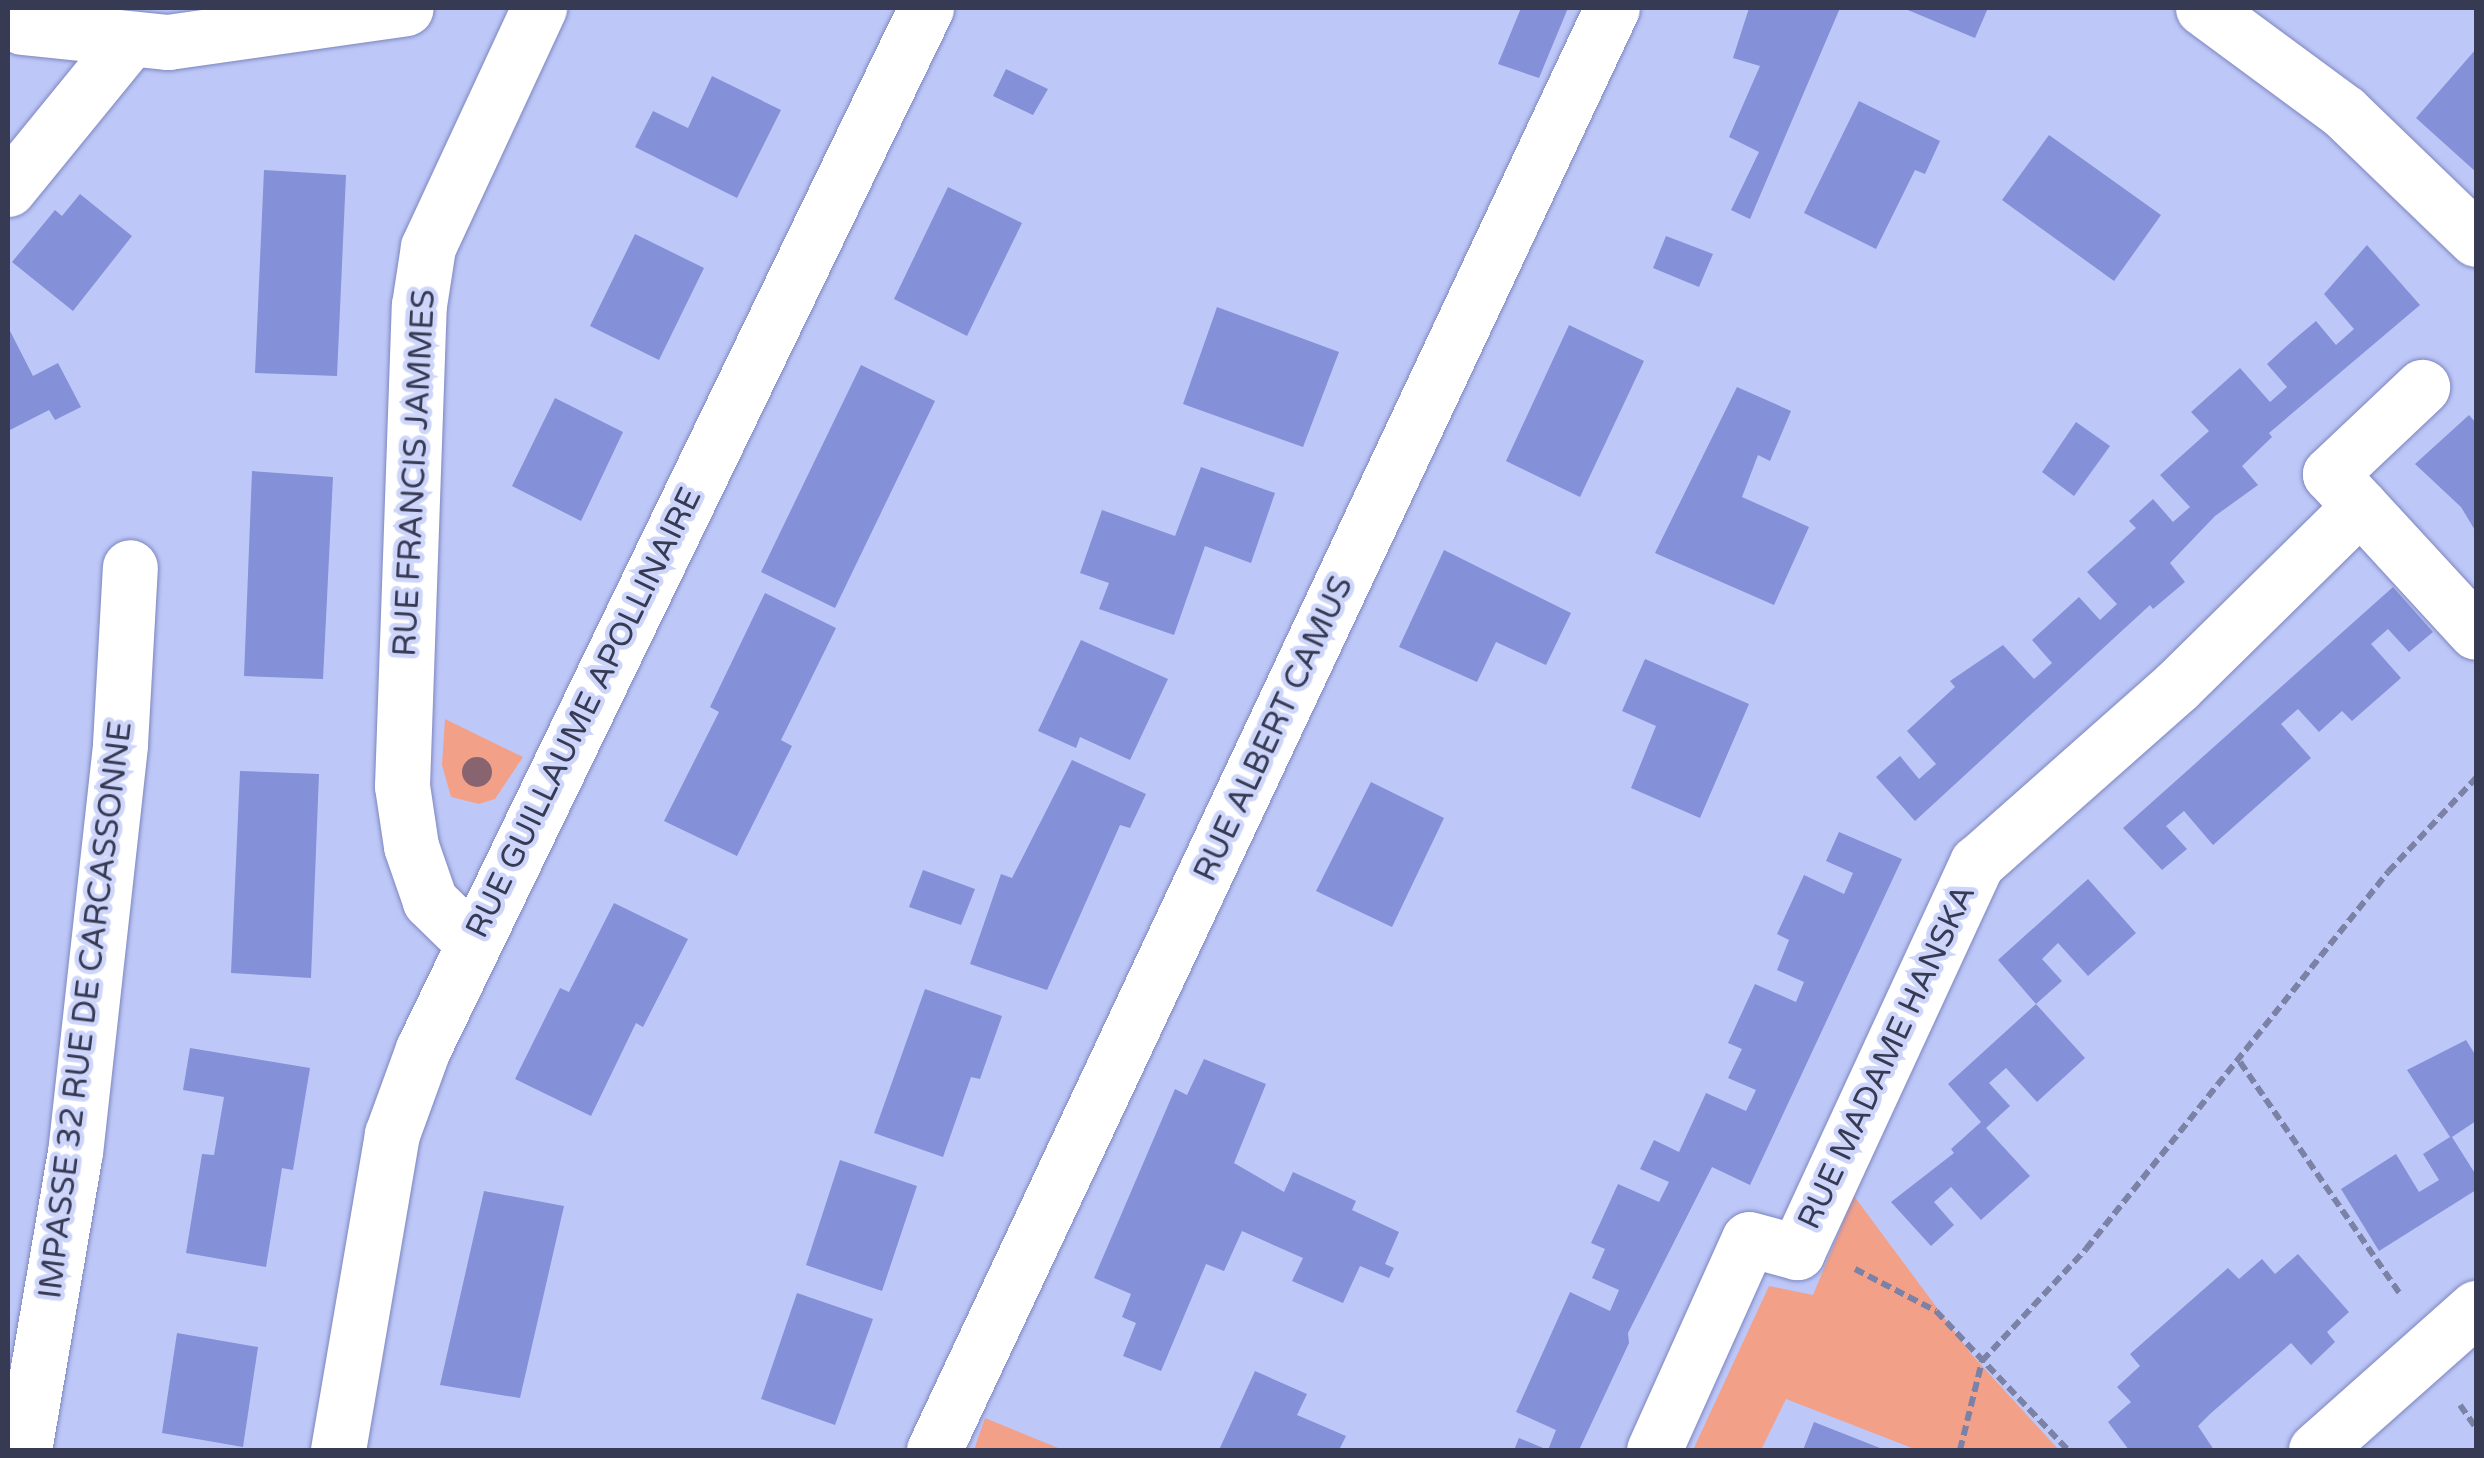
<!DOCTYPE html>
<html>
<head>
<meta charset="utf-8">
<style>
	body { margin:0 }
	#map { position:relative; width:2484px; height:1458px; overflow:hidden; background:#bec8f8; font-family:"Varela Round",sans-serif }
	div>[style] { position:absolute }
	.green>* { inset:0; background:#f3a089 }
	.building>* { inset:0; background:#8490d7 }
	.path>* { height:6px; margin-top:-3px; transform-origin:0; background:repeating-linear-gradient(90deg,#7b82a6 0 10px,transparent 0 15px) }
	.roads { filter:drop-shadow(0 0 2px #7d86bf) drop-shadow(0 0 2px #7d86bf) }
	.street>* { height:55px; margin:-27.5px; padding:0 27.5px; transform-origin:27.5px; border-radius:27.5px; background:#fff }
	.trees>* { width:30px; height:30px; margin:-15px; border-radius:50%; background:#886470 }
	span { translate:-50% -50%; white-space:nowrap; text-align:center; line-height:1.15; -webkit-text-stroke:9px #ced5fa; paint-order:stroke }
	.street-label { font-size:32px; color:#363a53 }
	.frame { position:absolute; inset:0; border:10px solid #363a53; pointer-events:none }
</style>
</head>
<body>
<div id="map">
	<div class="green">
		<div style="clip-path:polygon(445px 719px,523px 757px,495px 799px,479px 804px,451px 797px,442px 765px)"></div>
		<div style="clip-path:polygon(1854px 1196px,1972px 1355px,2059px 1450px,1917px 1450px,1786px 1399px,1761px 1450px,1693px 1450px,1769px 1286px,1813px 1295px)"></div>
		<div style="clip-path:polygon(985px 1418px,1063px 1450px,974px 1450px)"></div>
	</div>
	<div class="building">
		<div style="clip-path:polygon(1521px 8px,1568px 8px,1539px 78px,1498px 64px)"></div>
		<div style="clip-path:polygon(1749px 8px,1840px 8px,1750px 219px,1731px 210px,1759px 152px,1729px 137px,1760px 66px,1733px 58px)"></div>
		<div style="clip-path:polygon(1903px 8px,1988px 8px,1975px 38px)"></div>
		<div style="clip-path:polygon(2476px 49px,2476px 172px,2416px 118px)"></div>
		<div style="clip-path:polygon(1006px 69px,1048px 89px,1033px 115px,993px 96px)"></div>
		<div style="clip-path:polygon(712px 76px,781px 110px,737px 198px,635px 147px,653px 111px,688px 128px)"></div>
		<div style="clip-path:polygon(1859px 101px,1940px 141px,1925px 174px,1915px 170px,1876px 249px,1804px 213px)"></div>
		<div style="clip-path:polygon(2049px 135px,2161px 215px,2114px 281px,2002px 200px)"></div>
		<div style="clip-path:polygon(264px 170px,346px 175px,337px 376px,255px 373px)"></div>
		<div style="clip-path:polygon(948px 187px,1022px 223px,967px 336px,894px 299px)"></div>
		<div style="clip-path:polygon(80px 194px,132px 236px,73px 311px,12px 262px,55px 210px,62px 216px)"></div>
		<div style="clip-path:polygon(635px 234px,704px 268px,659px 360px,590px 326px)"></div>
		<div style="clip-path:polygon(1666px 236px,1713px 254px,1699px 287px,1653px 268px)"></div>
		<div style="clip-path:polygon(2367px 245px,2420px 305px,2269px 433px,2272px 437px,2242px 466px,2258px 485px,2215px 516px,2170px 563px,2185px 582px,2153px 609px,2150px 605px,1915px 821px,1876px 777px,1900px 756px,1919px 779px,1936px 764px,1907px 731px,1955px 687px,1950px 681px,2003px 645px,2034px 679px,2052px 663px,2032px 640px,2079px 597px,2100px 620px,2117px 604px,2087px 572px,2136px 528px,2129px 521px,2153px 499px,2173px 522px,2190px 507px,2160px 475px,2209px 431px,2191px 412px,2240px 368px,2270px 402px,2287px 387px,2267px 364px,2290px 343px,2316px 321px,2336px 345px,2354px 329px,2324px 294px)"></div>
		<div style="clip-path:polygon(1217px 307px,1339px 352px,1303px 447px,1183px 404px)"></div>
		<div style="clip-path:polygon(1569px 325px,1644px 361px,1580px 497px,1506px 461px)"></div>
		<div style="clip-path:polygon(8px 327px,33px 376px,58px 363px,81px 407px,55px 420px,49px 410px,8px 431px)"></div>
		<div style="clip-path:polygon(861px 365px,935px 401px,835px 608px,761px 572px)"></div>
		<div style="clip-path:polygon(1737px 387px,1791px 411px,1770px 461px,1758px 455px,1742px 497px,1809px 527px,1774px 605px,1655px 553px)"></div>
		<div style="clip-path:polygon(555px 398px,623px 432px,581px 521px,512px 486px)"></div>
		<div style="clip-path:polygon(2469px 415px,2476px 423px,2476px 532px,2461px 507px,2415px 464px)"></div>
		<div style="clip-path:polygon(2076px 422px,2110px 446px,2074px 496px,2042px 472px)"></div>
		<div style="clip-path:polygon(1201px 467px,1275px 493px,1251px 563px,1205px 546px,1174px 635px,1099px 609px,1109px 583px,1080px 573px,1102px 510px,1175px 536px)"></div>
		<div style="clip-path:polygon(252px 471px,333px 477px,323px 679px,244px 676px)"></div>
		<div style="clip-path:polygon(1444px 550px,1571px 613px,1546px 665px,1496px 642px,1477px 682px,1399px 647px)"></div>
		<div style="clip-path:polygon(2393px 587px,2433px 632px,2409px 652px,2388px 629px,2371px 644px,2401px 678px,2352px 721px,2342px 711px,2319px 732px,2298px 709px,2281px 724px,2311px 758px,2213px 845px,2184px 811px,2166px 826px,2187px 849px,2162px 870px,2123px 828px)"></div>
		<div style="clip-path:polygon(765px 593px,836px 628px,781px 740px,792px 746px,737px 856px,664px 821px,719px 712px,710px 707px)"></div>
		<div style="clip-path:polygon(1081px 640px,1168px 679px,1130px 760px,1080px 737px,1076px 748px,1038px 731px)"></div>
		<div style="clip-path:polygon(1645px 659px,1749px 704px,1700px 818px,1631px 788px,1656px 726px,1622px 711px)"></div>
		<div style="clip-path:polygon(1072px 760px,1146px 794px,1130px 828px,1120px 825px,1047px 990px,970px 964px,1001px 874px,1012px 878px)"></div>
		<div style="clip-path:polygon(240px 771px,319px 774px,311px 978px,231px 973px)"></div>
		<div style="clip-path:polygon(1371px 782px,1444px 818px,1392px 927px,1316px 891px)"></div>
		<div style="clip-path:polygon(1839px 832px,1902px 859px,1750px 1185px,1712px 1167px,1628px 1333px,1629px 1343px,1579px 1450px,1514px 1450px,1519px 1438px,1548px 1450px,1556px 1430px,1516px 1412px,1570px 1292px,1610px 1311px,1619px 1290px,1592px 1278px,1605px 1249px,1591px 1243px,1618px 1184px,1659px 1202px,1669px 1182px,1640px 1169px,1654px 1140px,1679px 1152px,1706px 1093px,1746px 1111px,1756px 1090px,1728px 1078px,1742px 1049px,1728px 1043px,1755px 984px,1796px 1002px,1804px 982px,1777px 970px,1789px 940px,1777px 934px,1804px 875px,1844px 894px,1853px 873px,1826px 861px)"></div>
		<div style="clip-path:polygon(923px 870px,975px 889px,961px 925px,909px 907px)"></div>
		<div style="clip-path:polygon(2088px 879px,2136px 933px,2088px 976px,2058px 943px,2042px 959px,2062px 981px,2036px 1004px,2085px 1058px,2037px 1102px,2006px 1068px,1989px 1083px,2010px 1106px,1986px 1128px,2030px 1176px,1981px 1220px,1951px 1187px,1934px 1202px,1954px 1225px,1931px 1246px,1891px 1202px,1954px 1153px,1951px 1149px,1981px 1122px,1948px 1084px,2036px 1004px,1998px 960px)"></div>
		<div style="clip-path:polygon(614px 903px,688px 939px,643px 1027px,636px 1023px,591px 1116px,515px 1079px,560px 988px,569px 992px)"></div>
		<div style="clip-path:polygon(925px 989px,1002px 1016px,980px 1079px,971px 1077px,943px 1157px,874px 1133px)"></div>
		<div style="clip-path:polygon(2466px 1040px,2476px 1056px,2476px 1121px,2452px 1137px,2476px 1175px,2476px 1190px,2379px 1251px,2341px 1189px,2396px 1154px,2419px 1192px,2439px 1180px,2423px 1154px,2450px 1137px,2407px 1070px)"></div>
		<div style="clip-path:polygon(190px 1048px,310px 1068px,293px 1170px,282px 1168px,266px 1267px,186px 1253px,202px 1154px,214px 1155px,224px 1097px,183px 1090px)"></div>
		<div style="clip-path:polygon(1204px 1059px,1266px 1084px,1234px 1163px,1284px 1192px,1293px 1172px,1356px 1201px,1352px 1210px,1399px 1232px,1385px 1264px,1394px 1268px,1389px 1278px,1360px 1266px,1343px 1303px,1292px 1281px,1303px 1258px,1242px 1231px,1224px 1271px,1206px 1264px,1161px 1371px,1123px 1356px,1136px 1323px,1122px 1317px,1131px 1294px,1094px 1278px,1175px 1089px,1187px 1095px)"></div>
		<div style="clip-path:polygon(840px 1160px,917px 1186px,882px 1291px,806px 1265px)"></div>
		<div style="clip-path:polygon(484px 1191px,564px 1206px,520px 1398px,440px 1385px)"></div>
		<div style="clip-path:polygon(2298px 1254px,2349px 1312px,2327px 1332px,2335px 1342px,2311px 1365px,2291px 1343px,2210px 1414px,2198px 1426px,2214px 1450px,2129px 1450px,2108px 1422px,2131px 1402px,2117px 1387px,2140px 1366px,2130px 1354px,2228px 1268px,2239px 1279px,2262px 1259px,2275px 1274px)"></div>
		<div style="clip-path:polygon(797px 1293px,873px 1319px,835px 1425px,761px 1399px)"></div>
		<div style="clip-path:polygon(177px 1333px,258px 1347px,243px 1447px,162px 1433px)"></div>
		<div style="clip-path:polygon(1255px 1371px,1307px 1394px,1297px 1415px,1346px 1436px,1339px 1450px,1219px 1450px)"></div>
		<div style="clip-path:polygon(1814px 1422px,1885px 1450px,1803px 1450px)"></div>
	</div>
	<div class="path">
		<div style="left:2240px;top:1062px;width:282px;rotate:55.4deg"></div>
		<div style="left:1855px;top:1269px;width:91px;rotate:27.4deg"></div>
		<div style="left:1936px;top:1311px;width:192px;rotate:46.5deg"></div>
		<div style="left:2460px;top:1405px;width:28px;rotate:55deg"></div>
		<div style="left:1960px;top:1450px;width:92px;rotate:-76.1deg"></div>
		<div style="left:1982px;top:1361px;width:153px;rotate:-47.1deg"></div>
		<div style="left:2086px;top:1249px;width:483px;rotate:-51.3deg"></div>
		<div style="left:2388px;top:872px;width:129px;rotate:-46.9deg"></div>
	</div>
	<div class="roads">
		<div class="street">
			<div style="left:2203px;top:8px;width:175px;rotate:36.4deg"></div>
			<div style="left:2344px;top:112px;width:183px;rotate:43.9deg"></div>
			<div style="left:22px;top:27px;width:147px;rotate:5.9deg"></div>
			<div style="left:168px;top:42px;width:240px;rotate:-8.1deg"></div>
			<div style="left:8px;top:189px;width:190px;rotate:-50.8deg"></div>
			<div style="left:2360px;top:506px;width:44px;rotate:-133.2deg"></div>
			<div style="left:2330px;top:474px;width:127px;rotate:-43.4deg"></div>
			<div style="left:472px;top:942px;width:59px;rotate:-135.7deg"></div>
			<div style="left:430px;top:901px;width:58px;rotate:-109.1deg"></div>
			<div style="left:411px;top:846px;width:61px;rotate:-98.5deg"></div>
			<div style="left:402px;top:786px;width:481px;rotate:-88deg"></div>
			<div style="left:419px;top:305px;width:59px;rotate:-81.2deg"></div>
			<div style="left:428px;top:247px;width:264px;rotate:-65.1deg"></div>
			<div style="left:24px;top:1450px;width:301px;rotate:-80.3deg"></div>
			<div style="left:75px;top:1153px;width:411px;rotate:-83.7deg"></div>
			<div style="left:120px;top:744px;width:177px;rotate:-86.8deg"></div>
			<div style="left:338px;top:1450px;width:321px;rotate:-80.3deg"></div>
			<div style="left:392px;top:1134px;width:90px;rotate:-70deg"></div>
			<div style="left:423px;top:1049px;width:1156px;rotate:-64.21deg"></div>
			<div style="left:934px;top:1450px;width:1593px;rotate:-64.82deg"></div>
			<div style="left:1654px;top:1450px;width:231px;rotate:-65.8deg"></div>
			<div style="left:1749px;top:1239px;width:50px;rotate:15.2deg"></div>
			<div style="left:1797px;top:1252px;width:429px;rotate:-65.2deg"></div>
			<div style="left:1977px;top:863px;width:266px;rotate:-41.5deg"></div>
			<div style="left:2176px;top:687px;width:258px;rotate:-44.5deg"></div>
			<div style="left:2360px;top:506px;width:171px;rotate:47.4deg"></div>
			<div style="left:2316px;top:1450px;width:214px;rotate:-41.6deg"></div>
		</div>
	</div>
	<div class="trees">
		<div style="left:477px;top:772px"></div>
	</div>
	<div class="street-label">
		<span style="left:415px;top:473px;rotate:-87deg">RUE FRANCIS JAMMES</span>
		<span style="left:584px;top:713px;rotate:-64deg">RUE GUILLAUME APOLLINAIRE</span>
		<span style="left:1274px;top:729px;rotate:-65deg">RUE ALBERT CAMUS</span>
		<span style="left:86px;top:1010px;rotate:-83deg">IMPASSE 32 RUE DE CARCASSONNE</span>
		<span style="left:1887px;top:1057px;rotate:-65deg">RUE MADAME HANSKA</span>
	</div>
	<div class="frame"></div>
</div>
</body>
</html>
